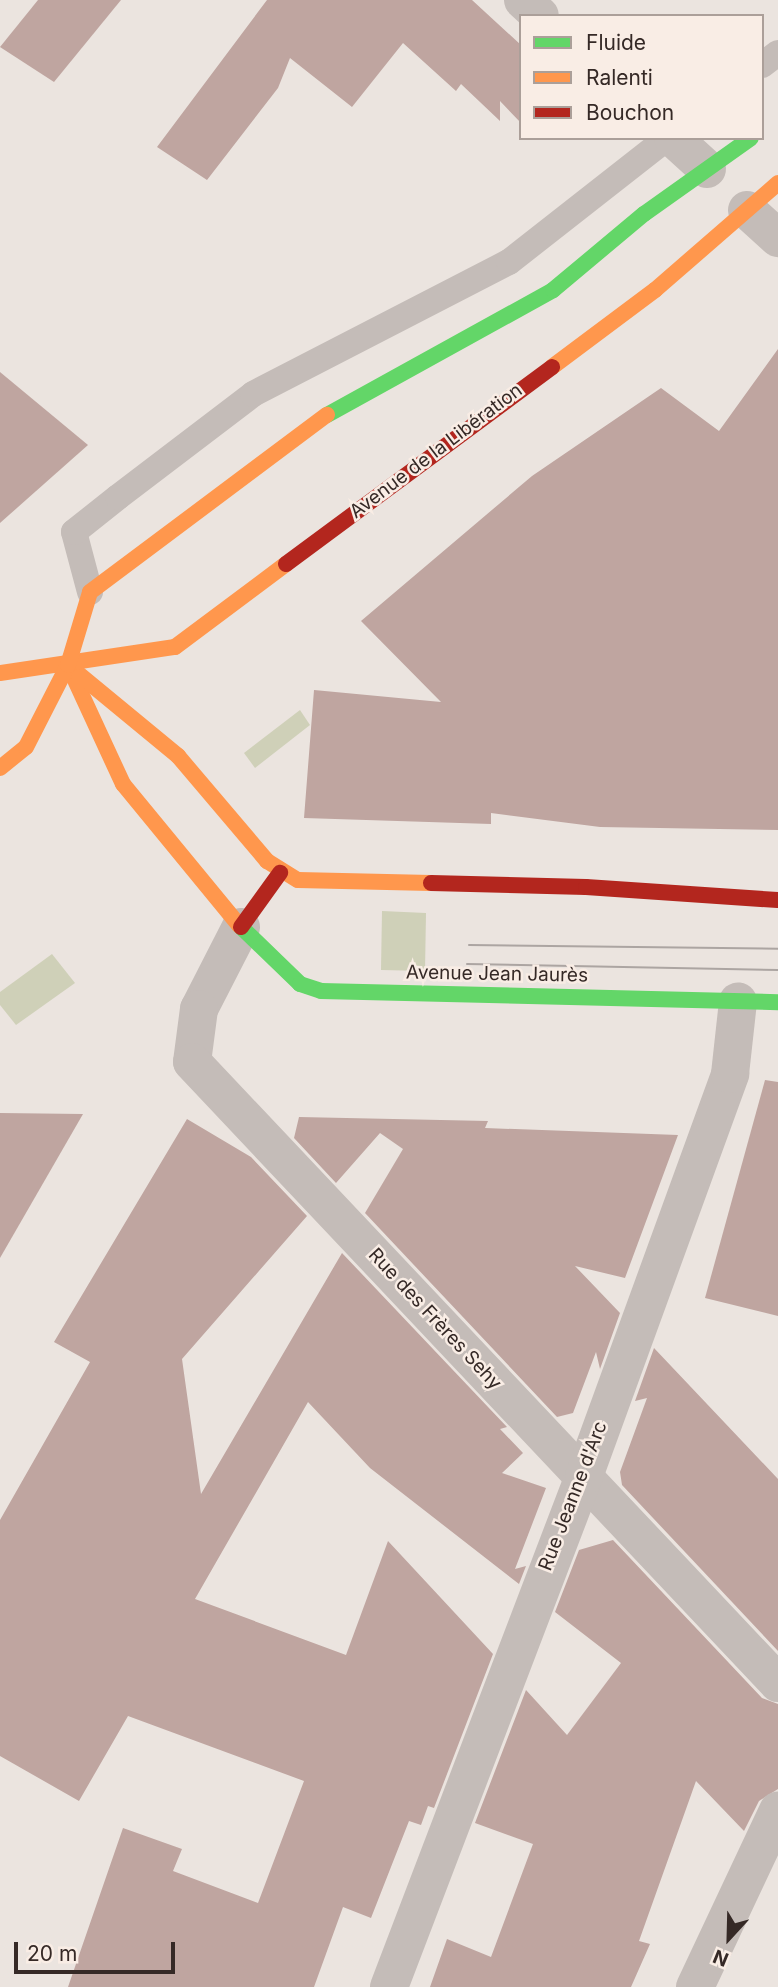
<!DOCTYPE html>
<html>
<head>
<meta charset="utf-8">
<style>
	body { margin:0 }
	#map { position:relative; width:778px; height:1987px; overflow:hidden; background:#ebe4df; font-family:Inter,sans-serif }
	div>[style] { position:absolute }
	.green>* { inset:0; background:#cfd0b8 }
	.building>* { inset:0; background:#bfa5a0 }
	.lane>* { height:26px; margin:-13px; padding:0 13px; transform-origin:13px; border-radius:13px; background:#c4bcb8 }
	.street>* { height:38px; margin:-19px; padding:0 19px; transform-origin:19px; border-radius:19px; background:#c4bcb8 }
	.fast>* { height:16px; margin:-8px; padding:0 8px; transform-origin:8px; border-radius:8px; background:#63d668 }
	.slow>* { height:16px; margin:-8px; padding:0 8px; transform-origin:8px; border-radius:8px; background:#ff974d }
	.jam>* { height:16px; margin:-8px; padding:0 8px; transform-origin:8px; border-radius:8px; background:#b3261e }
	.tram>* { height:2px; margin:-1px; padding:0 1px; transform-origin:1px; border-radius:1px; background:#aca5a2 }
	span { translate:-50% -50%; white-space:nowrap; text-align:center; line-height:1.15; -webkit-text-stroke:5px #f9ede5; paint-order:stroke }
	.street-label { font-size:19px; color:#352926 }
	.legend { position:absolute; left:519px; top:14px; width:245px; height:126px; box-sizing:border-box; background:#f9ede5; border:2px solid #ab9f99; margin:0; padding:9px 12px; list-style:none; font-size:21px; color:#352926 }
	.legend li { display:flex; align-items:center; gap:14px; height:35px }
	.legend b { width:35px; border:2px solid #ab9f99 }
	.north { position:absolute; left:694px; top:1903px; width:70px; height:70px; -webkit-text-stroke:5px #f9ede5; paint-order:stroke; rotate:202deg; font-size:19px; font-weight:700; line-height:28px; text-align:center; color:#352926 }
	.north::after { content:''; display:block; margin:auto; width:24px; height:32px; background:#352926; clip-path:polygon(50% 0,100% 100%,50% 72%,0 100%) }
	.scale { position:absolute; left:14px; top:1942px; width:161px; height:32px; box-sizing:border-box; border:4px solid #352926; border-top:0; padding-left:9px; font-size:21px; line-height:24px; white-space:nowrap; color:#352926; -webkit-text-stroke:5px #f9ede5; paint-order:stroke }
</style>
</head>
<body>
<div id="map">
	<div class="green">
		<div style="clip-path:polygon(300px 710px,310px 725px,255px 768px,244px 753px)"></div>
		<div style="clip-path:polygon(382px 911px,426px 913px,425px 971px,381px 970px)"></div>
		<div style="clip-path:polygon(52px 954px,75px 983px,16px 1025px,0 1005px,0 992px)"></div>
	</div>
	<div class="building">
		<div style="clip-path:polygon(38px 0,121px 0,54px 82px,0 47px)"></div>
		<div style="clip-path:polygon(267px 0,472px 0,521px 45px,521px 123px,500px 101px,500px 121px,461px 84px,456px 91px,403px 43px,352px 107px,290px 58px,278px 88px,207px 180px,157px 147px)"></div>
		<div style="clip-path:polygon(778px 349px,778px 830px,600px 827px,491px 813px,491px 824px,304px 818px,314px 690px,441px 702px,361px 621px,532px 476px,661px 388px,719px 431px)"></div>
		<div style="clip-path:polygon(0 372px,88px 445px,0 523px)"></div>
		<div style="clip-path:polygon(765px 1080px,778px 1082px,778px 1316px,705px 1298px)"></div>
		<div style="clip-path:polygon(0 1113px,83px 1114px,0 1258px)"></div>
		<div style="clip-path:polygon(299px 1117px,488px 1121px,485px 1128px,678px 1135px,625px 1278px,575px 1266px,620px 1313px,600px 1369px,596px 1352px,573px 1413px,557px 1417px,365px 1213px,403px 1149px,380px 1133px,336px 1183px,294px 1138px)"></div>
		<div style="clip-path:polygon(187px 1119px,251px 1157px,307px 1216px,182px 1359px,201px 1494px,342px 1253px,507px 1427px,500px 1429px,523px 1453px,502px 1473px,546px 1488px,515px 1569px,526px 1566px,519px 1584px,370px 1468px,308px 1402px,195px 1599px,346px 1655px,388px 1541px,493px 1654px,434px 1808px,428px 1806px,421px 1825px,409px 1821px,371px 1918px,343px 1907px,314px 1987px,68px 1987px,123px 1828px,182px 1849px,173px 1871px,258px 1903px,304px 1781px,128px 1716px,79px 1801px,0 1756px,0 1520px,90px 1362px,54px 1342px)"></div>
		<div style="clip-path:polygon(654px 1348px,778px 1479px,778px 1651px,622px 1485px,620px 1472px,647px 1398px,635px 1401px)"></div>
		<div style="clip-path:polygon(613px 1540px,762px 1698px,778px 1704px,778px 1789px,759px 1801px,744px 1831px,696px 1781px,639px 1941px,650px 1944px,631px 1987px,430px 1987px,447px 1939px,491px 1957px,533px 1844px,475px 1823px,526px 1690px,567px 1735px,621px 1663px,555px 1612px,579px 1550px)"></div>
	</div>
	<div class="lane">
		<div style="left:762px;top:65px;width:20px;rotate:-37deg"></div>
		<div style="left:90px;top:592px;width:62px;rotate:-104.9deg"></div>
		<div style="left:74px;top:532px;width:56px;rotate:-38.5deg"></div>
		<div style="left:118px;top:497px;width:170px;rotate:-37.3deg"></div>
		<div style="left:253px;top:394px;width:288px;rotate:-27.3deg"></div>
		<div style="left:509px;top:262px;width:201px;rotate:-38.1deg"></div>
	</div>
	<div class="street">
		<div style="left:523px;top:0;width:23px;rotate:43deg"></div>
		<div style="left:673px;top:138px;width:46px;rotate:42.4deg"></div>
		<div style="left:747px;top:210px;width:42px;rotate:42.1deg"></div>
		<div style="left:241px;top:927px;width:92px;rotate:117.1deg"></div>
		<div style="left:199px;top:1009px;width:53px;rotate:97.5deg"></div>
		<div style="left:192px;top:1062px;width:854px;rotate:46.66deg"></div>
		<div style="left:389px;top:1987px;width:547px;rotate:-69.11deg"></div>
		<div style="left:584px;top:1476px;width:428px;rotate:-70deg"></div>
		<div style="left:730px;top:1074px;width:73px;rotate:-83.7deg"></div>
		<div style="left:695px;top:1987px;width:195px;rotate:-64.8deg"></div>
	</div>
	<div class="fast">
		<div style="left:327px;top:415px;width:258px;rotate:-28.9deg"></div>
		<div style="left:553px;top:290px;width:119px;rotate:-39.9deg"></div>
		<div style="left:644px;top:214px;width:131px;rotate:-35.4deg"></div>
		<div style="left:239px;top:925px;width:85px;rotate:44deg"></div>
		<div style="left:300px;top:984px;width:22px;rotate:18deg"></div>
		<div style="left:321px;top:991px;width:457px;rotate:1.4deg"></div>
	</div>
	<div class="slow">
		<div style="left:552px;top:367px;width:129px;rotate:-36.8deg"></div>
		<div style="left:655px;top:290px;width:163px;rotate:-41deg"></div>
		<div style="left:68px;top:665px;width:131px;rotate:65.2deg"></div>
		<div style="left:123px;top:784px;width:183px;rotate:50.6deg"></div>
		<div style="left:75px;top:671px;width:134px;rotate:39.5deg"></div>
		<div style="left:178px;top:756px;width:138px;rotate:49.7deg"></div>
		<div style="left:267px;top:861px;width:36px;rotate:32deg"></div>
		<div style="left:298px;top:880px;width:133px;rotate:1.3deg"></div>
		<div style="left:0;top:673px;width:177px;rotate:-8.5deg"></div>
		<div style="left:175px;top:647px;width:139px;rotate:-36.8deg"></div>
		<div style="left:0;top:768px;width:33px;rotate:-39deg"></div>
		<div style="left:26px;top:747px;width:92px;rotate:-62.9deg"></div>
		<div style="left:68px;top:665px;width:76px;rotate:-73.2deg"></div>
		<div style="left:90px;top:592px;width:296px;rotate:-36.8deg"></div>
	</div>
	<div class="jam">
		<div style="left:286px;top:564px;width:331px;rotate:-36.5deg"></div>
		<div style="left:431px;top:883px;width:155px;rotate:1.5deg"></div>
		<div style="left:586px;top:887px;width:192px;rotate:3.9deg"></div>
		<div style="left:241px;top:927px;width:67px;rotate:-54.2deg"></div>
	</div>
	<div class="tram">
		<div style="left:469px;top:945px;width:309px;rotate:0.7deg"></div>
		<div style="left:467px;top:964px;width:311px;rotate:1.1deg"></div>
	</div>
	<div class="street-label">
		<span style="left:436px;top:451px;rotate:-37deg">Avenue de la Libération</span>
		<span style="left:497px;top:974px;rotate:1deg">Avenue Jean Jaurès</span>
		<span style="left:435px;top:1319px;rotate:47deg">Rue des Frères Sehy</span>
		<span style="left:573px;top:1496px;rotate:-69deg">Rue Jeanne d'Arc</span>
	</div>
	<ul class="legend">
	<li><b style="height:9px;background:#63d668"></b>Fluide</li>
	<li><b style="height:9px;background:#ff974d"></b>Ralenti</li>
	<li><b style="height:9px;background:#b3261e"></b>Bouchon</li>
	</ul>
	<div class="north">N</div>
	<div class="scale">20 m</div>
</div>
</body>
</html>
